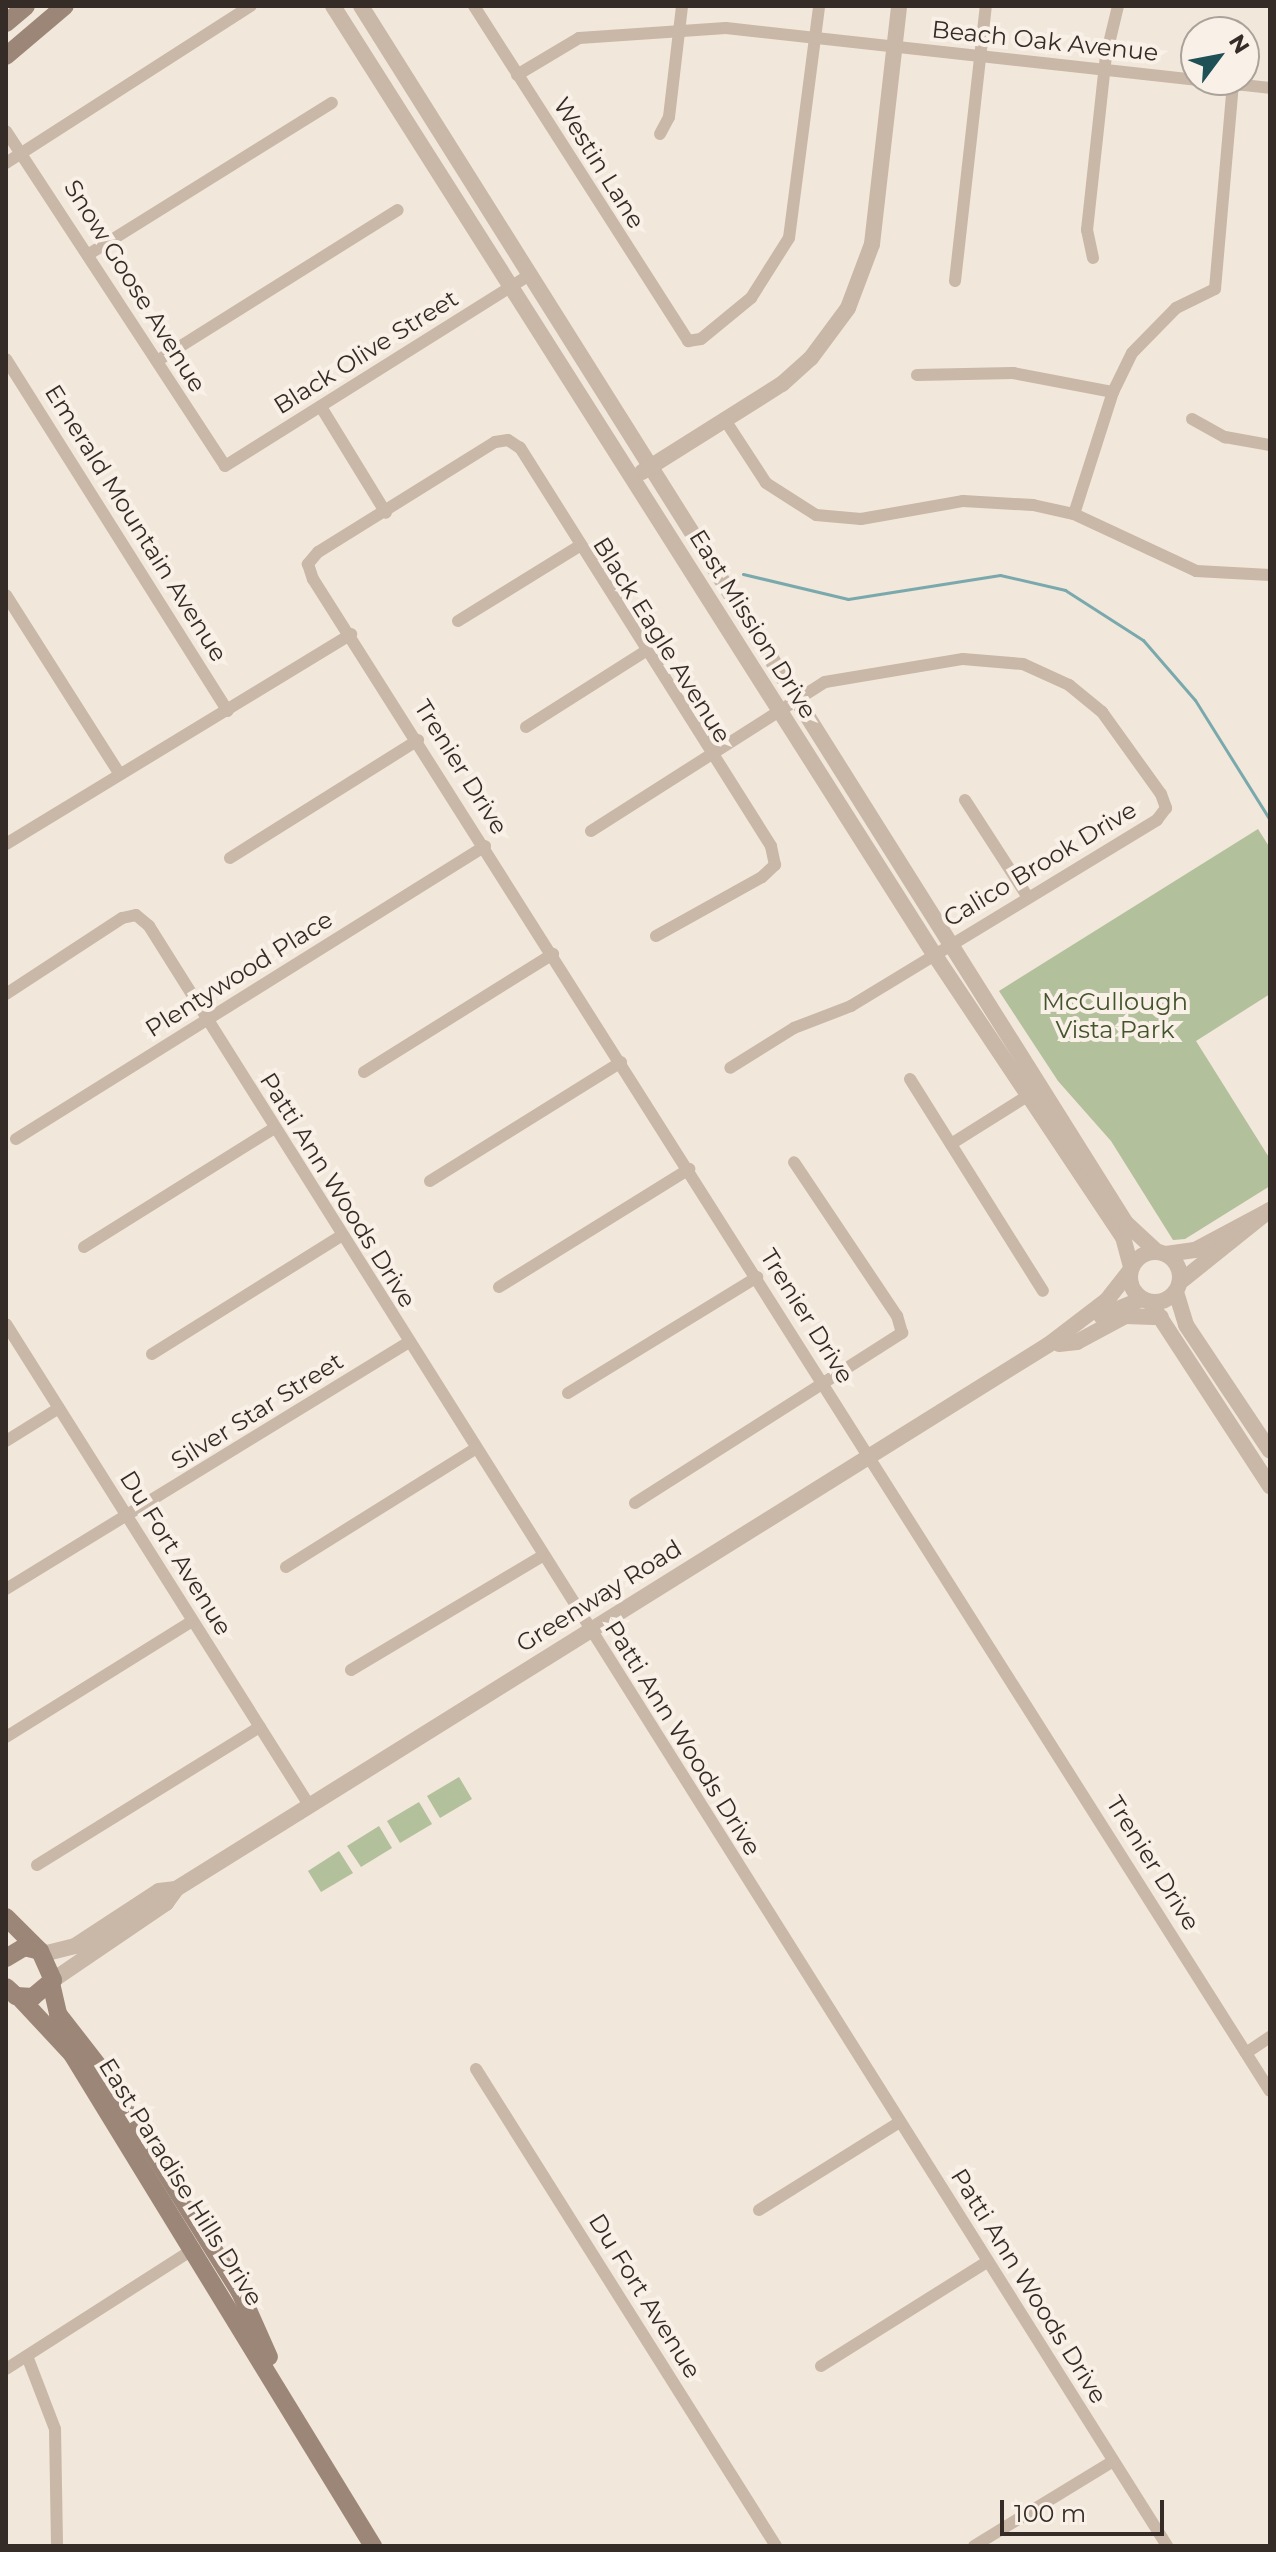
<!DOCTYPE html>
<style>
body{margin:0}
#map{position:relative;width:1276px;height:2552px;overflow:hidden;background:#f1e7da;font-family:Montserrat,sans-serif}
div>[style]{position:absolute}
.green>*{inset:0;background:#b2c09b}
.stream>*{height:3px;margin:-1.5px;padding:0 1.5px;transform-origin:1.5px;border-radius:1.5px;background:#7aa9ad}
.minor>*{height:12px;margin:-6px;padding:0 6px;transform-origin:6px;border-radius:6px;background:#c9b7a7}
.tertiary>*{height:16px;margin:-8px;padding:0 8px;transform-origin:8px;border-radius:8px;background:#c9b7a7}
.tertiary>.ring{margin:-8px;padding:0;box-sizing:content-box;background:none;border:16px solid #c9b7a7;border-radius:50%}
.secondary>*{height:18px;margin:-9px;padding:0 9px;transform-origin:9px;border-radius:9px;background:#9c8678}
span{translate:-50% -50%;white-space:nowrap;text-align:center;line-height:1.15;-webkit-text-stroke:8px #f9f1e7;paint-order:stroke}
.street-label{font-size:24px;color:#352c27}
.park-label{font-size:24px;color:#43532c}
.frame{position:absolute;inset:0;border:8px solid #352c27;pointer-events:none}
.north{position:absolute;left:1180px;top:16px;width:80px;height:80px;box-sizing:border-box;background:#f9f1e7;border:2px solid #aba29a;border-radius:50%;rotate:58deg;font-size:22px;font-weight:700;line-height:32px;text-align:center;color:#352c27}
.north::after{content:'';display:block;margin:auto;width:28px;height:36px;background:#1e5056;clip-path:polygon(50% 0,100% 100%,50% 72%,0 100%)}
.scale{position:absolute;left:1000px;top:2500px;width:164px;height:36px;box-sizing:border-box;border:4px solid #352c27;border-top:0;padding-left:10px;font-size:24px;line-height:28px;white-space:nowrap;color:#352c27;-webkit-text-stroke:6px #f9f1e7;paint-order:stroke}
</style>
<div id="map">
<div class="green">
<div style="clip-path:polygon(1258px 829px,1270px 848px,1270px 994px,1196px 1041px,1270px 1159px,1270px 1186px,1185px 1239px,1173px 1240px,1111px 1141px,1058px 1081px,999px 991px)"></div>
<div style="clip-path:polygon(459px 1777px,472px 1799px,440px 1818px,427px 1796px)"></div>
<div style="clip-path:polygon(419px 1802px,432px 1824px,400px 1843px,387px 1821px)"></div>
<div style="clip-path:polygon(379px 1826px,392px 1848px,361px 1867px,347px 1846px)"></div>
<div style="clip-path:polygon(339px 1851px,353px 1873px,321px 1892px,308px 1871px)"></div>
</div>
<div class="stream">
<div style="left:743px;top:574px;width:108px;rotate:13.4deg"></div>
<div style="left:848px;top:599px;width:154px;rotate:-9deg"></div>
<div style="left:1000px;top:575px;width:67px;rotate:13deg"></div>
<div style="left:1065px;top:590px;width:93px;rotate:32.7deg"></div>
<div style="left:1143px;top:640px;width:79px;rotate:49.1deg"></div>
<div style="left:1195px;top:700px;width:142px;rotate:58deg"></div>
</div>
<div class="minor">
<div style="left:474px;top:6px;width:398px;rotate:57.4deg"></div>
<div style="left:688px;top:341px;width:13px;rotate:-9deg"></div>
<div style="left:701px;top:339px;width:65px;rotate:-39.4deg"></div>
<div style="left:751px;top:298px;width:71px;rotate:-57.7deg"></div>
<div style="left:789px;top:238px;width:234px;rotate:-82.6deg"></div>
<div style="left:517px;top:75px;width:72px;rotate:-30.8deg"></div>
<div style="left:579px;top:38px;width:147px;rotate:-3.9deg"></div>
<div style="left:726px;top:28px;width:473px;rotate:6.3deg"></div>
<div style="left:1198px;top:80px;width:72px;rotate:6.3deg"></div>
<div style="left:6px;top:131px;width:400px;rotate:56.8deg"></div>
<div style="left:225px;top:466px;width:360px;rotate:-32.1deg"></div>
<div style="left:660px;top:134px;width:19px;rotate:-62deg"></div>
<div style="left:669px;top:117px;width:112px;rotate:-83.3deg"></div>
<div style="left:6px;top:163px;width:291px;rotate:-32.7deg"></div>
<div style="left:89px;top:254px;width:286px;rotate:-31.9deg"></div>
<div style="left:1093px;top:258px;width:29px;rotate:-102deg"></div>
<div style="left:1087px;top:230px;width:175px;rotate:-83.8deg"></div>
<div style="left:1106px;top:56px;width:51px;rotate:-76.5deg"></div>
<div style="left:955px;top:281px;width:277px;rotate:-83.6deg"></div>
<div style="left:6px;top:359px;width:416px;rotate:57.8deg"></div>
<div style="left:157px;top:361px;width:284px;rotate:-32.1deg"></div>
<div style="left:917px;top:375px;width:96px;rotate:-1.2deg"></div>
<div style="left:1013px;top:373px;width:102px;rotate:10.8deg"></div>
<div style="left:321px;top:407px;width:124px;rotate:58.5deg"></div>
<div style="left:1192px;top:419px;width:38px;rotate:29deg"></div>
<div style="left:1225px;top:437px;width:46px;rotate:10.1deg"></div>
<div style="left:725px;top:420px;width:75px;rotate:56.9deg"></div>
<div style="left:766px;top:483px;width:59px;rotate:32.6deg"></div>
<div style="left:816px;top:515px;width:45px;rotate:5.1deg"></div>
<div style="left:861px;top:519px;width:104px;rotate:-10deg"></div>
<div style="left:963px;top:501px;width:70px;rotate:3.3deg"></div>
<div style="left:1033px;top:505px;width:42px;rotate:12.4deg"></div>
<div style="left:1074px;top:514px;width:135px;rotate:25deg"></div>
<div style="left:1196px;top:571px;width:74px;rotate:3.1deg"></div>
<div style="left:1074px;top:514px;width:128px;rotate:-72.3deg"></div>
<div style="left:1113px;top:392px;width:43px;rotate:-64deg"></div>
<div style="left:1132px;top:353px;width:63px;rotate:-45.6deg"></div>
<div style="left:1176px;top:308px;width:43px;rotate:-26deg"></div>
<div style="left:1215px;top:289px;width:206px;rotate:-85deg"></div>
<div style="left:6px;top:595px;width:211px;rotate:57.6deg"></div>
<div style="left:458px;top:621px;width:141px;rotate:-31.7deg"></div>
<div style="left:526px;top:727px;width:140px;rotate:-32.4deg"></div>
<div style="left:965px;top:800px;width:114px;rotate:57.1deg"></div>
<div style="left:591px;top:831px;width:277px;rotate:-32.5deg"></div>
<div style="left:825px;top:682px;width:140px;rotate:-9.5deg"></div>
<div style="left:963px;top:659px;width:60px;rotate:4.8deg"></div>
<div style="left:1023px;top:664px;width:51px;rotate:24.5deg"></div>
<div style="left:1069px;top:685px;width:43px;rotate:39.3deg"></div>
<div style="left:1102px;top:712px;width:101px;rotate:54.3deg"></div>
<div style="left:1161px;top:794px;width:15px;rotate:70deg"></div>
<div style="left:1166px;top:808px;width:15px;rotate:127deg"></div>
<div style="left:1157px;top:820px;width:358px;rotate:148.7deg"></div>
<div style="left:851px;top:1006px;width:61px;rotate:158.9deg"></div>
<div style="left:794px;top:1028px;width:75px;rotate:148deg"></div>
<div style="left:6px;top:844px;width:404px;rotate:-31.3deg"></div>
<div style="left:230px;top:858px;width:222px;rotate:-32.1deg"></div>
<div style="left:656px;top:936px;width:121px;rotate:-29.1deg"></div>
<div style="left:762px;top:877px;width:18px;rotate:-43deg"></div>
<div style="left:775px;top:865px;width:19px;rotate:-102deg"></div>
<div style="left:771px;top:846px;width:471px;rotate:-122.2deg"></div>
<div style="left:520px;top:448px;width:14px;rotate:-146deg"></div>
<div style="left:508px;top:440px;width:13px;rotate:171deg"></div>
<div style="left:495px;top:442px;width:208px;rotate:148.1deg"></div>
<div style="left:318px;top:552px;width:16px;rotate:130deg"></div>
<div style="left:308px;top:564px;width:16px;rotate:72deg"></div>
<div style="left:313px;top:579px;width:1789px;rotate:57.67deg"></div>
<div style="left:6px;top:994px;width:139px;rotate:-33.2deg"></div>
<div style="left:122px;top:918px;width:14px;rotate:-12deg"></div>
<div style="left:136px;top:915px;width:17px;rotate:40deg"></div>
<div style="left:149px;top:926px;width:1913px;rotate:57.85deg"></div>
<div style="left:364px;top:1072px;width:223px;rotate:-32deg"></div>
<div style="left:910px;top:1079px;width:250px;rotate:57.9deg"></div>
<div style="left:16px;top:1139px;width:553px;rotate:-31.99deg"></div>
<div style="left:951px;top:1144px;width:99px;rotate:-32.2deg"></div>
<div style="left:430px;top:1181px;width:225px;rotate:-31.9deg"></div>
<div style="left:84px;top:1247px;width:223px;rotate:-32deg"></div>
<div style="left:499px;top:1287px;width:224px;rotate:-31.8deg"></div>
<div style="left:6px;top:1324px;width:568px;rotate:57.79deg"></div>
<div style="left:152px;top:1354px;width:223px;rotate:-32deg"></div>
<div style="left:568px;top:1393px;width:222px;rotate:-31.5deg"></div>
<div style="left:6px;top:1441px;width:62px;rotate:-31.9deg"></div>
<div style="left:635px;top:1503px;width:317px;rotate:-32.5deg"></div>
<div style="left:902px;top:1333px;width:18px;rotate:-106deg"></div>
<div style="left:897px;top:1316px;width:185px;rotate:-123.8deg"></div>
<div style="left:286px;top:1567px;width:223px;rotate:-32deg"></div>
<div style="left:6px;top:1589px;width:471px;rotate:-31.5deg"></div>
<div style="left:351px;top:1670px;width:222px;rotate:-30.8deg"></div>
<div style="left:6px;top:1737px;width:219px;rotate:-31.9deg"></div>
<div style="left:37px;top:1865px;width:262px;rotate:-31.8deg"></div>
<div style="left:1246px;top:2053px;width:29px;rotate:-34deg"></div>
<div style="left:476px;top:2069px;width:563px;rotate:57.83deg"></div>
<div style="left:759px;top:2210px;width:166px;rotate:-32deg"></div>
<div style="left:27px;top:2356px;width:78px;rotate:69deg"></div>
<div style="left:55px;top:2429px;width:117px;rotate:89deg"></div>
<div style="left:821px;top:2366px;width:196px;rotate:-32.1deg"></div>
<div style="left:6px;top:2369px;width:224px;rotate:-32.6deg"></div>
<div style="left:974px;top:2546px;width:163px;rotate:-31.4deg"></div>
</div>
<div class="tertiary">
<div style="left:333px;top:6px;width:1122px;rotate:57.63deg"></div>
<div style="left:934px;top:954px;width:340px;rotate:56.3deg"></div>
<div style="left:1123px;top:1237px;width:30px;rotate:75deg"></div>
<div style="left:361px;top:6px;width:1437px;rotate:57.85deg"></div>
<div style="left:1126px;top:1223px;width:41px;rotate:43deg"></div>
<div style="left:642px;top:472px;width:165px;rotate:-32.2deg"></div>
<div style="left:782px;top:384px;width:39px;rotate:-42deg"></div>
<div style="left:811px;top:358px;width:62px;rotate:-53.5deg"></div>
<div style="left:848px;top:308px;width:68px;rotate:-69.4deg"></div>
<div style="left:872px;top:244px;width:240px;rotate:-83.5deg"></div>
<div class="ring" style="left:1130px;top:1252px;width:34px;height:34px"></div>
<div style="left:1166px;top:1254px;width:29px;rotate:-8deg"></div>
<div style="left:1195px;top:1250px;width:85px;rotate:-28.1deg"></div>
<div style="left:1180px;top:1282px;width:115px;rotate:-38.7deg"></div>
<div style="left:1176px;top:1292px;width:34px;rotate:73deg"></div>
<div style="left:1186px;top:1325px;width:151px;rotate:56.3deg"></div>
<div style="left:1150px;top:1302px;width:220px;rotate:56.9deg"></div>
<div style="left:1101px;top:1316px;width:44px;rotate:-22.5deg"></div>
<div style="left:1059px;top:1344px;width:18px;rotate:-6deg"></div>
<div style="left:1077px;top:1342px;width:55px;rotate:-28.4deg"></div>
<div style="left:1125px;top:1316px;width:36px;rotate:2deg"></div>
<div style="left:43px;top:1954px;width:33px;rotate:-14deg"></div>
<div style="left:75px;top:1946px;width:100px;rotate:-33.2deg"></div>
<div style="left:159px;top:1891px;width:17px;rotate:-7deg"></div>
<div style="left:53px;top:1980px;width:137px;rotate:-34.3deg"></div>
<div style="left:166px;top:1903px;width:17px;rotate:-54deg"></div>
<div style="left:176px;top:1889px;width:1028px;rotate:-31.96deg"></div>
<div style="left:1048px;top:1345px;width:74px;rotate:-37.3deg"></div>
<div style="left:1107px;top:1300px;width:36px;rotate:-52deg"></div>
</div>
<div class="secondary">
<div style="left:6px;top:23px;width:26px;rotate:-40deg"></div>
<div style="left:6px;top:56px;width:77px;rotate:-40.3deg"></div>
<div style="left:6px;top:1917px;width:48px;rotate:45deg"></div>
<div style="left:6px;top:1958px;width:21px;rotate:-31deg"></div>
<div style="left:24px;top:1947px;width:16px;rotate:14deg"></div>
<div style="left:40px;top:1951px;width:32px;rotate:66deg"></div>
<div style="left:53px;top:1980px;width:26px;rotate:140deg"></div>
<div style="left:33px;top:1997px;width:17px;rotate:-177deg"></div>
<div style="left:16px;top:1996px;width:13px;rotate:-138deg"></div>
<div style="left:51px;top:1983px;width:32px;rotate:77deg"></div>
<div style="left:58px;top:2014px;width:68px;rotate:52.1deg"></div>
<div style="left:100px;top:2068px;width:264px;rotate:58deg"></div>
<div style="left:240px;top:2292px;width:71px;rotate:66deg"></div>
<div style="left:19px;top:1997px;width:78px;rotate:47.1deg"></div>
<div style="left:72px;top:2054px;width:577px;rotate:58.54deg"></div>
</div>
<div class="street-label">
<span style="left:1045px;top:41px;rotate:6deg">Beach Oak Avenue</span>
<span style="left:599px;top:163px;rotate:58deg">Westin Lane</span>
<span style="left:135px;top:286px;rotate:58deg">Snow Goose Avenue</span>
<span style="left:366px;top:352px;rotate:-32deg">Black Olive Street</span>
<span style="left:136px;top:523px;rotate:58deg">Emerald Mountain Avenue</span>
<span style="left:753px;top:624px;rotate:58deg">East Mission Drive</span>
<span style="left:662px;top:640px;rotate:58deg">Black Eagle Avenue</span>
<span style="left:461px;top:767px;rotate:58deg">Trenier Drive</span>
<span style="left:1040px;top:864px;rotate:-31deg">Calico Brook Drive</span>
<span style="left:239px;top:974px;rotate:-32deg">Plentywood Place</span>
<span style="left:338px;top:1190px;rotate:58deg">Patti Ann Woods Drive</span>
<span style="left:807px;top:1316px;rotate:58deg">Trenier Drive</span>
<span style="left:257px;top:1411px;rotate:-32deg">Silver Star Street</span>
<span style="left:176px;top:1553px;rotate:58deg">Du Fort Avenue</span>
<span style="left:599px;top:1596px;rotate:-32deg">Greenway Road</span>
<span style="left:683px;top:1738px;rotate:58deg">Patti Ann Woods Drive</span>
<span style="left:1153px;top:1863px;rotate:58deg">Trenier Drive</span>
<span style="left:181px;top:2182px;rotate:58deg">East Paradise Hills Drive</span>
<span style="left:1029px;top:2286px;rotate:58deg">Patti Ann Woods Drive</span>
<span style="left:645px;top:2296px;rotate:58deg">Du Fort Avenue</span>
</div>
<div class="park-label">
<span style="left:1115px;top:1016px">McCullough<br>Vista Park</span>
</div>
<div class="frame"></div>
<div class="north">N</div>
<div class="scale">100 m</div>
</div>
